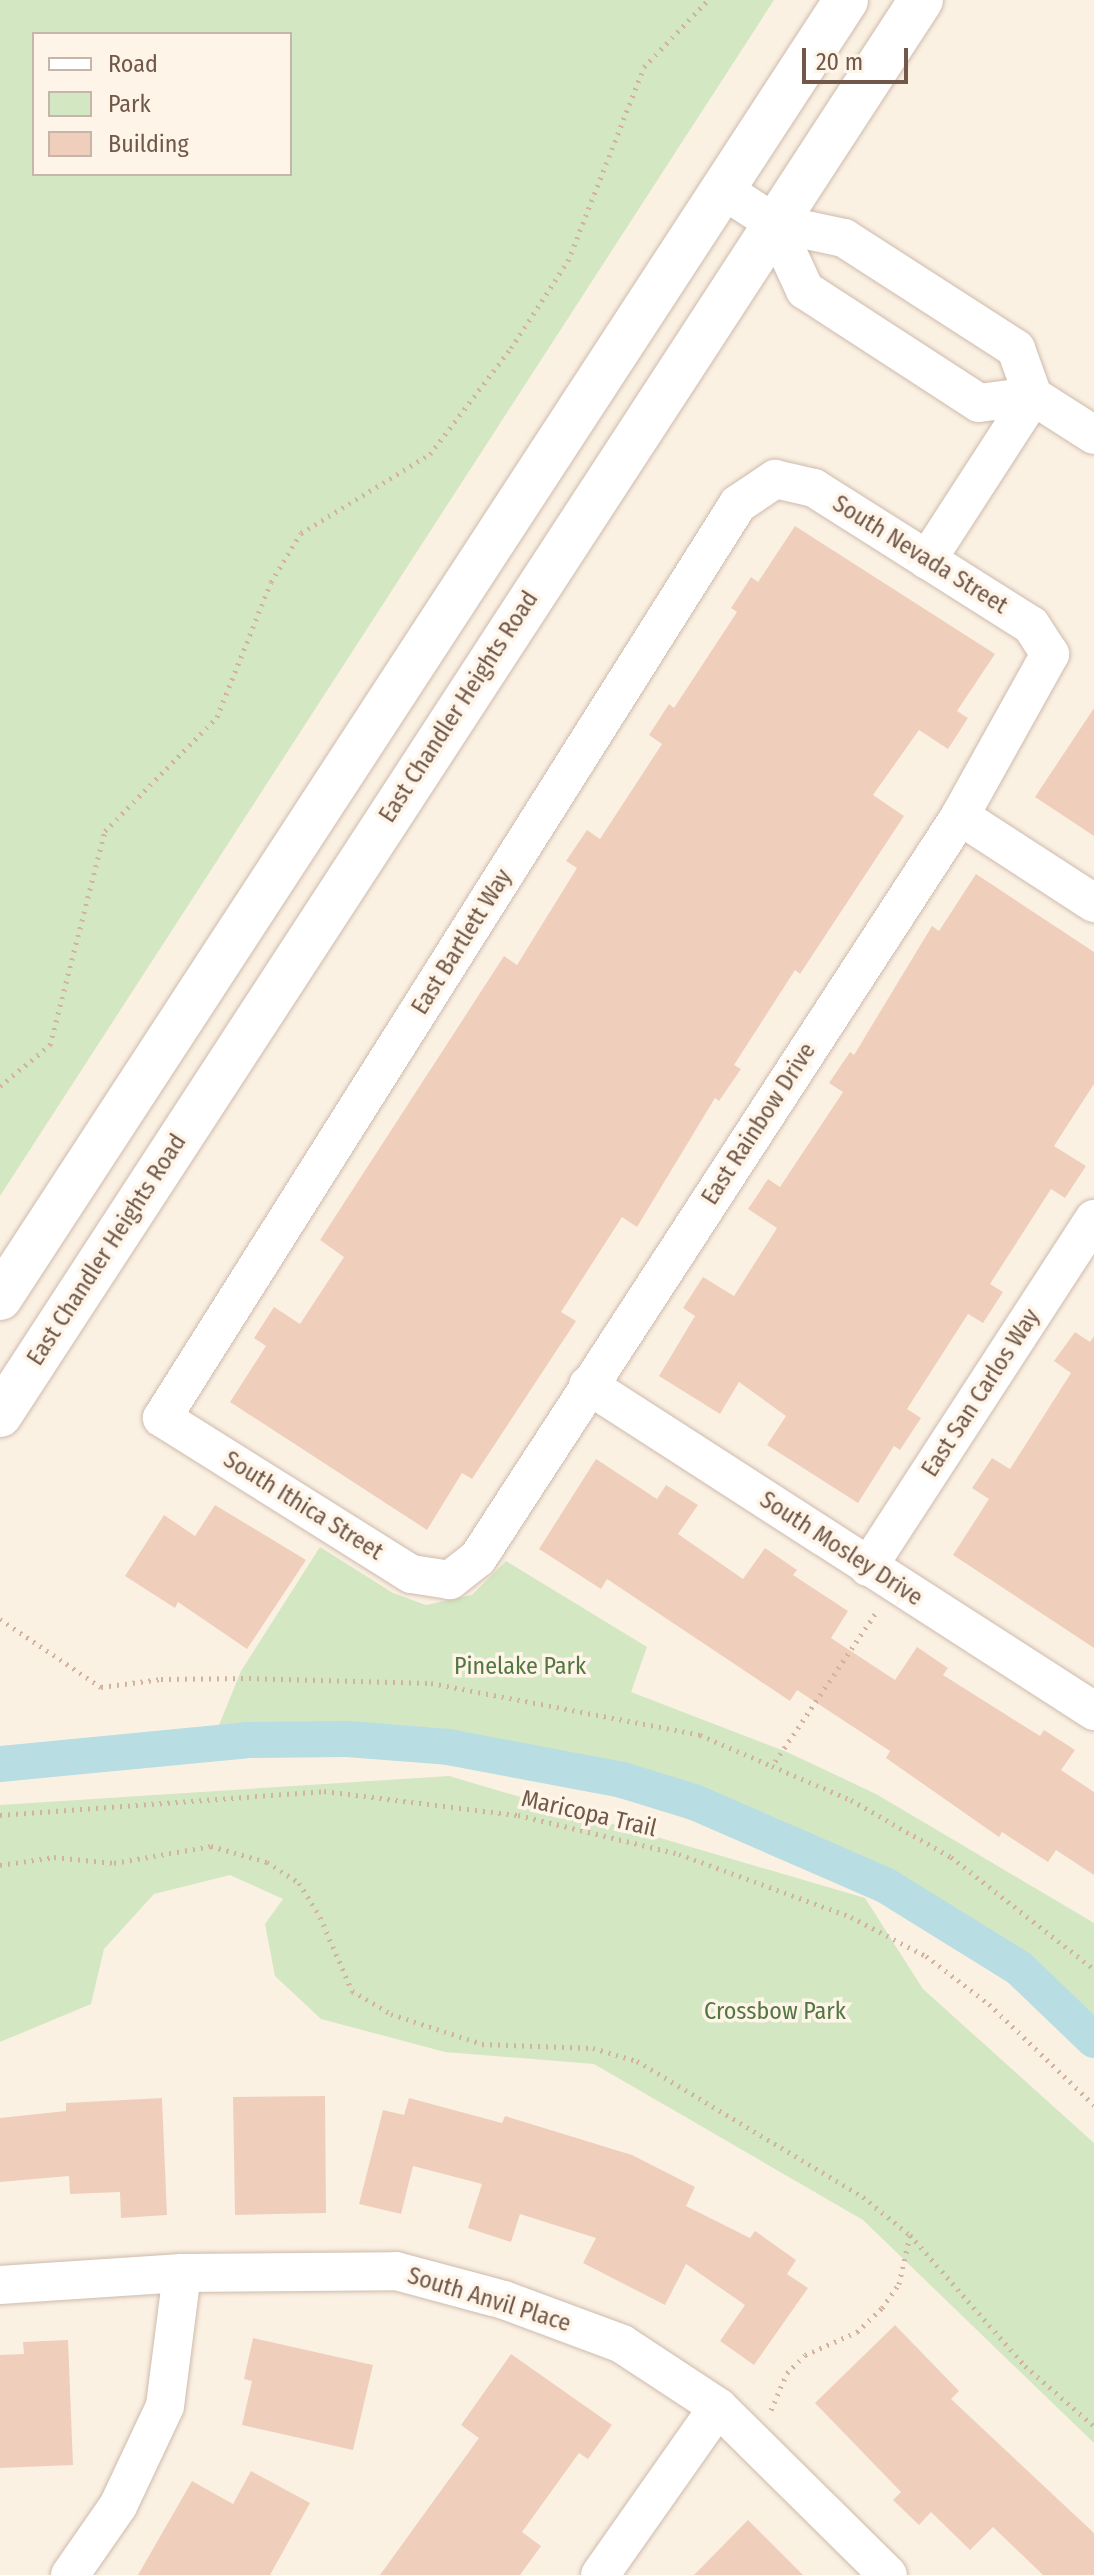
<!DOCTYPE html>
<style>
body{margin:0}
#map{position:relative;width:1094px;height:2575px;overflow:hidden;background:#fbf1e3;font-family:"Fira Sans Condensed",sans-serif}
div>[style]{position:absolute}
.green>*{inset:0;background:#d2e7c2}
.canal>*{height:36px;margin:-18px;padding:0 18px;transform-origin:18px;border-radius:18px;background:#b8dde3}
.building>*{inset:0;background:#efcfbc}
.path>*{height:5px;margin-top:-2.5px;transform-origin:0;background:repeating-linear-gradient(90deg,#d3b39f 0 2px,transparent 0 8px)}
.roads{filter:drop-shadow(0 0 2px #cebbad) drop-shadow(0 0 2px #cebbad)}
.street>*{height:38px;margin:-19px;padding:0 19px;transform-origin:19px;border-radius:19px;background:#fff}
.secondary>*{height:44px;margin:-22px;padding:0 22px;transform-origin:22px;border-radius:22px;background:#fff}
span{translate:-50% -50%;white-space:nowrap;text-align:center;line-height:1.15;-webkit-text-stroke:7px #fef5e8;paint-order:stroke}
.street-label{font-size:24px;color:#71584a}
.park-label{font-size:24px;color:#537742}
.legend{position:absolute;left:32px;top:32px;width:260px;height:144px;box-sizing:border-box;background:#fef5e8;border:2px solid #c6b6a9;margin:0;padding:10px 14px;list-style:none;font-size:24px;color:#71584a}
.legend li{display:flex;align-items:center;gap:16px;height:40px}
.legend b{width:40px;border:2px solid #c6b6a9}
.scale{position:absolute;left:802px;top:48px;width:106px;height:36px;box-sizing:border-box;border:4px solid #71584a;border-top:0;padding-left:10px;font-size:24px;line-height:28px;white-space:nowrap;color:#71584a;-webkit-text-stroke:6px #fef5e8;paint-order:stroke}
</style>
<div id="map">
<div class="green">
<div style="clip-path:polygon(evenodd,0 0,774px 0,0 1196px,0 0,290px 34px,290px 174px,34px 174px,34px 34px,290px 34px)"></div>
<div style="clip-path:polygon(320px 1547px,393px 1593px,426px 1605px,472px 1595px,506px 1561px,647px 1647px,631px 1692px,787px 1752px,876px 1794px,1094px 1923px,1094px 2027px,1028px 1964px,939px 1903px,844px 1853px,646px 1780px,482px 1744px,313px 1729px,215px 1735px,241px 1671px)"></div>
<div style="clip-path:polygon(449px 1776px,865px 1898px,923px 1989px,1094px 2143px,1094px 2443px,863px 2220px,594px 2064px,445px 2052px,321px 2019px,275px 1976px,265px 1924px,283px 1899px,230px 1875px,154px 1894px,104px 1949px,91px 2004px,0 2042px,0 1805px)"></div>
</div>
<div class="canal">
<div style="left:0;top:1764px;width:248px;rotate:-5.5deg"></div>
<div style="left:247px;top:1740px;width:100px;rotate:-0.6deg"></div>
<div style="left:347px;top:1739px;width:101px;rotate:4.5deg"></div>
<div style="left:448px;top:1747px;width:177px;rotate:10.7deg"></div>
<div style="left:622px;top:1780px;width:75px;rotate:17deg"></div>
<div style="left:694px;top:1802px;width:208px;rotate:23.5deg"></div>
<div style="left:885px;top:1885px;width:158px;rotate:31.8deg"></div>
<div style="left:1019px;top:1968px;width:104px;rotate:43.8deg"></div>
</div>
<div class="building">
<div style="clip-path:polygon(795px 526px,995px 654px,957px 711px,968px 718px,948px 749px,919px 730px,873px 795px,904px 816px,800px 974px,795px 970px,734px 1065px,741px 1069px,719px 1101px,715px 1098px,637px 1227px,622px 1217px,561px 1312px,576px 1321px,472px 1479px,462px 1473px,427px 1530px,230px 1402px,266px 1346px,254px 1338px,274px 1307px,300px 1324px,344px 1257px,320px 1240px,504px 956px,517px 965px,577px 868px,566px 861px,587px 830px,600px 839px,662px 744px,649px 735px,669px 704px,674px 708px,737px 612px,731px 608px,751px 577px,758px 582px)"></div>
<div style="clip-path:polygon(1094px 708px,1094px 836px,1035px 797px)"></div>
<div style="clip-path:polygon(976px 874px,1094px 952px,1094px 1084px,1054px 1146px,1086px 1166px,1065px 1198px,1051px 1189px,990px 1284px,1003px 1292px,983px 1323px,968px 1314px,907px 1409px,921px 1418px,900px 1450px,894px 1446px,858px 1503px,767px 1445px,786px 1416px,739px 1382px,720px 1414px,659px 1376px,695px 1316px,683px 1308px,703px 1277px,734px 1296px,777px 1228px,748px 1209px,768px 1179px,780px 1187px,843px 1092px,829px 1083px,850px 1052px,854px 1055px,932px 926px,939px 931px)"></div>
<div style="clip-path:polygon(1075px 1332px,1090px 1342px,1094px 1336px,1094px 1648px,953px 1555px,989px 1499px,972px 1488px,992px 1458px,1010px 1469px,1071px 1373px,1054px 1361px)"></div>
<div style="clip-path:polygon(596px 1459px,657px 1499px,666px 1485px,698px 1505px,678px 1534px,743px 1579px,765px 1548px,797px 1570px,793px 1575px,848px 1611px,831px 1638px,895px 1680px,917px 1647px,948px 1668px,943px 1675px,1040px 1736px,1044px 1730px,1075px 1750px,1061px 1770px,1094px 1792px,1094px 1875px,1056px 1850px,1048px 1862px,1002px 1832px,999px 1837px,886px 1758px,890px 1751px,797px 1690px,790px 1701px,607px 1579px,601px 1589px,539px 1549px)"></div>
<div style="clip-path:polygon(215px 1505px,306px 1560px,247px 1649px,178px 1602px,175px 1608px,125px 1576px,164px 1515px,195px 1536px)"></div>
<div style="clip-path:polygon(325px 2096px,326px 2213px,235px 2215px,233px 2097px)"></div>
<div style="clip-path:polygon(162px 2098px,167px 2215px,121px 2218px,120px 2192px,70px 2194px,69px 2176px,0 2182px,0 2118px,66px 2111px,66px 2103px)"></div>
<div style="clip-path:polygon(409px 2098px,502px 2123px,505px 2116px,632px 2155px,695px 2187px,686px 2206px,750px 2238px,755px 2231px,796px 2260px,787px 2274px,808px 2288px,754px 2365px,720px 2341px,745px 2305px,686px 2264px,665px 2305px,583px 2263px,596px 2238px,520px 2214px,511px 2242px,468px 2228px,482px 2184px,413px 2166px,401px 2214px,359px 2204px,383px 2110px,404px 2115px)"></div>
<div style="clip-path:polygon(895px 2325px,959px 2391px,951px 2399px,1094px 2533px,1094px 2575px,1043px 2575px,993px 2527px,970px 2550px,931px 2512px,919px 2525px,893px 2500px,901px 2492px,815px 2403px)"></div>
<div style="clip-path:polygon(253px 2338px,373px 2365px,353px 2450px,242px 2425px,252px 2381px,244px 2379px)"></div>
<div style="clip-path:polygon(68px 2340px,73px 2465px,0 2468px,0 2355px,24px 2354px,23px 2342px)"></div>
<div style="clip-path:polygon(511px 2354px,612px 2425px,588px 2459px,579px 2453px,522px 2532px,541px 2546px,520px 2575px,380px 2575px,479px 2438px,461px 2425px)"></div>
<div style="clip-path:polygon(251px 2471px,310px 2503px,270px 2575px,138px 2575px,192px 2481px,233px 2504px)"></div>
<div style="clip-path:polygon(748px 2520px,803px 2575px,694px 2575px)"></div>
</div>
<div class="path">
<div style="left:0;top:1086px;width:65px;rotate:-39.4deg"></div>
<div style="left:50px;top:1045px;width:221px;rotate:-75.6deg"></div>
<div style="left:105px;top:831px;width:160px;rotate:-45.5deg"></div>
<div style="left:217px;top:717px;width:145px;rotate:-68.2deg"></div>
<div style="left:271px;top:582px;width:57px;rotate:-58.5deg"></div>
<div style="left:301px;top:533px;width:151px;rotate:-31.5deg"></div>
<div style="left:430px;top:454px;width:133px;rotate:-52.6deg"></div>
<div style="left:511px;top:348px;width:104px;rotate:-56.8deg"></div>
<div style="left:568px;top:261px;width:208px;rotate:-68.6deg"></div>
<div style="left:644px;top:67px;width:93px;rotate:-46.3deg"></div>
<div style="left:875px;top:1614px;width:184px;rotate:124.1deg"></div>
<div style="left:772px;top:1766px;width:86px;rotate:23.3deg"></div>
<div style="left:851px;top:1800px;width:115px;rotate:29.7deg"></div>
<div style="left:951px;top:1857px;width:182px;rotate:38.1deg"></div>
<div style="left:0;top:1619px;width:122px;rotate:34deg"></div>
<div style="left:101px;top:1687px;width:61px;rotate:-7.6deg"></div>
<div style="left:161px;top:1679px;width:88px;rotate:-0.7deg"></div>
<div style="left:249px;top:1678px;width:182px;rotate:1.6deg"></div>
<div style="left:431px;top:1683px;width:274px;rotate:10.9deg"></div>
<div style="left:700px;top:1735px;width:78px;rotate:23.3deg"></div>
<div style="left:0;top:1815px;width:325px;rotate:-4.2deg"></div>
<div style="left:324px;top:1791px;width:195px;rotate:7.1deg"></div>
<div style="left:518px;top:1815px;width:166px;rotate:13.6deg"></div>
<div style="left:679px;top:1854px;width:183px;rotate:20.1deg"></div>
<div style="left:851px;top:1917px;width:85px;rotate:27.5deg"></div>
<div style="left:926px;top:1956px;width:79px;rotate:37.3deg"></div>
<div style="left:989px;top:2004px;width:146px;rotate:43.9deg"></div>
<div style="left:0;top:1865px;width:55px;rotate:-8.4deg"></div>
<div style="left:54px;top:1857px;width:60px;rotate:5.7deg"></div>
<div style="left:114px;top:1863px;width:98px;rotate:-9.9deg"></div>
<div style="left:211px;top:1846px;width:58px;rotate:15.9deg"></div>
<div style="left:267px;top:1862px;width:38px;rotate:33deg"></div>
<div style="left:299px;top:1883px;width:40px;rotate:58deg"></div>
<div style="left:320px;top:1917px;width:81px;rotate:66.6deg"></div>
<div style="left:352px;top:1991px;width:45px;rotate:30.5deg"></div>
<div style="left:391px;top:2014px;width:96px;rotate:18.2deg"></div>
<div style="left:482px;top:2044px;width:111px;rotate:2.1deg"></div>
<div style="left:593px;top:2048px;width:46px;rotate:16.5deg"></div>
<div style="left:637px;top:2061px;width:264px;rotate:31deg"></div>
<div style="left:863px;top:2197px;width:60px;rotate:39deg"></div>
<div style="left:771px;top:2410px;width:40px;rotate:-66.6deg"></div>
<div style="left:787px;top:2373px;width:25px;rotate:-45deg"></div>
<div style="left:805px;top:2355px;width:57px;rotate:-23.9deg"></div>
<div style="left:857px;top:2332px;width:35px;rotate:-44deg"></div>
<div style="left:882px;top:2308px;width:29px;rotate:-55deg"></div>
<div style="left:899px;top:2284px;width:50px;rotate:-77.3deg"></div>
<div style="left:910px;top:2235px;width:174px;rotate:48.7deg"></div>
<div style="left:1025px;top:2366px;width:91px;rotate:41deg"></div>
</div>
<div class="roads">
<div class="street">
<div style="left:722px;top:189px;width:62px;rotate:33.2deg"></div>
<div style="left:774px;top:223px;width:72px;rotate:12.1deg"></div>
<div style="left:844px;top:238px;width:205px;rotate:32.8deg"></div>
<div style="left:1016px;top:349px;width:50px;rotate:70.1deg"></div>
<div style="left:1033px;top:396px;width:72px;rotate:32.6deg"></div>
<div style="left:774px;top:223px;width:74px;rotate:65.2deg"></div>
<div style="left:805px;top:290px;width:207px;rotate:33deg"></div>
<div style="left:979px;top:403px;width:54px;rotate:-7.4deg"></div>
<div style="left:775px;top:479px;width:40px;rotate:13deg"></div>
<div style="left:814px;top:488px;width:257px;rotate:32.3deg"></div>
<div style="left:1031px;top:625px;width:35px;rotate:57deg"></div>
<div style="left:1050px;top:654px;width:185px;rotate:119.1deg"></div>
<div style="left:960px;top:816px;width:885px;rotate:123.01deg"></div>
<div style="left:478px;top:1558px;width:36px;rotate:142deg"></div>
<div style="left:450px;top:1580px;width:39px;rotate:-171deg"></div>
<div style="left:411px;top:1574px;width:294px;rotate:-147.9deg"></div>
<div style="left:162px;top:1418px;width:1080px;rotate:-57.78deg"></div>
<div style="left:738px;top:504px;width:45px;rotate:-34deg"></div>
<div style="left:927px;top:560px;width:195px;rotate:-57.1deg"></div>
<div style="left:960px;top:816px;width:160px;rotate:33deg"></div>
<div style="left:588px;top:1385px;width:602px;rotate:32.79deg"></div>
<div style="left:868px;top:1567px;width:415px;rotate:-57deg"></div>
<div style="left:0;top:2285px;width:182px;rotate:-3.8deg"></div>
<div style="left:182px;top:2273px;width:214px;rotate:-0.5deg"></div>
<div style="left:396px;top:2271px;width:112px;rotate:15deg"></div>
<div style="left:504px;top:2300px;width:126px;rotate:20.4deg"></div>
<div style="left:622px;top:2344px;width:115px;rotate:33.3deg"></div>
<div style="left:718px;top:2407px;width:239px;rotate:44.7deg"></div>
<div style="left:70px;top:2575px;width:84px;rotate:-55.2deg"></div>
<div style="left:118px;top:2506px;width:110px;rotate:-64.8deg"></div>
<div style="left:165px;top:2406px;width:134px;rotate:-82.7deg"></div>
<div style="left:600px;top:2575px;width:205px;rotate:-54.9deg"></div>
</div>
<div class="secondary">
<div style="left:0;top:1298px;width:1549px;rotate:-56.9deg"></div>
<div style="left:0;top:1415px;width:1688px;rotate:-56.94deg"></div>
</div>
</div>
<div class="street-label">
<span style="left:920px;top:555px;rotate:32deg">South Nevada Street</span>
<span style="left:459px;top:707px;rotate:-57deg">East Chandler Heights Road</span>
<span style="left:462px;top:942px;rotate:-58deg">East Bartlett Way</span>
<span style="left:759px;top:1124px;rotate:-57deg">East Rainbow Drive</span>
<span style="left:107px;top:1250px;rotate:-57deg">East Chandler Heights Road</span>
<span style="left:981px;top:1393px;rotate:-57deg">East San Carlos Way</span>
<span style="left:303px;top:1506px;rotate:32deg">South Ithica Street</span>
<span style="left:841px;top:1549px;rotate:33deg">South Mosley Drive</span>
<span style="left:589px;top:1814px;rotate:13deg">Maricopa Trail</span>
<span style="left:489px;top:2300px;rotate:17deg">South Anvil Place</span>
</div>
<div class="park-label">
<span style="left:520px;top:1667px">Pinelake Park</span>
<span style="left:775px;top:2012px">Crossbow Park</span>
</div>
<ul class="legend">
<li><b style="height:10px;background:#fff"></b>Road</li>
<li><b style="height:22px;background:#d2e7c2"></b>Park</li>
<li><b style="height:22px;background:#efcfbc"></b>Building</li>
</ul>
<div class="scale">20 m</div>
</div>
